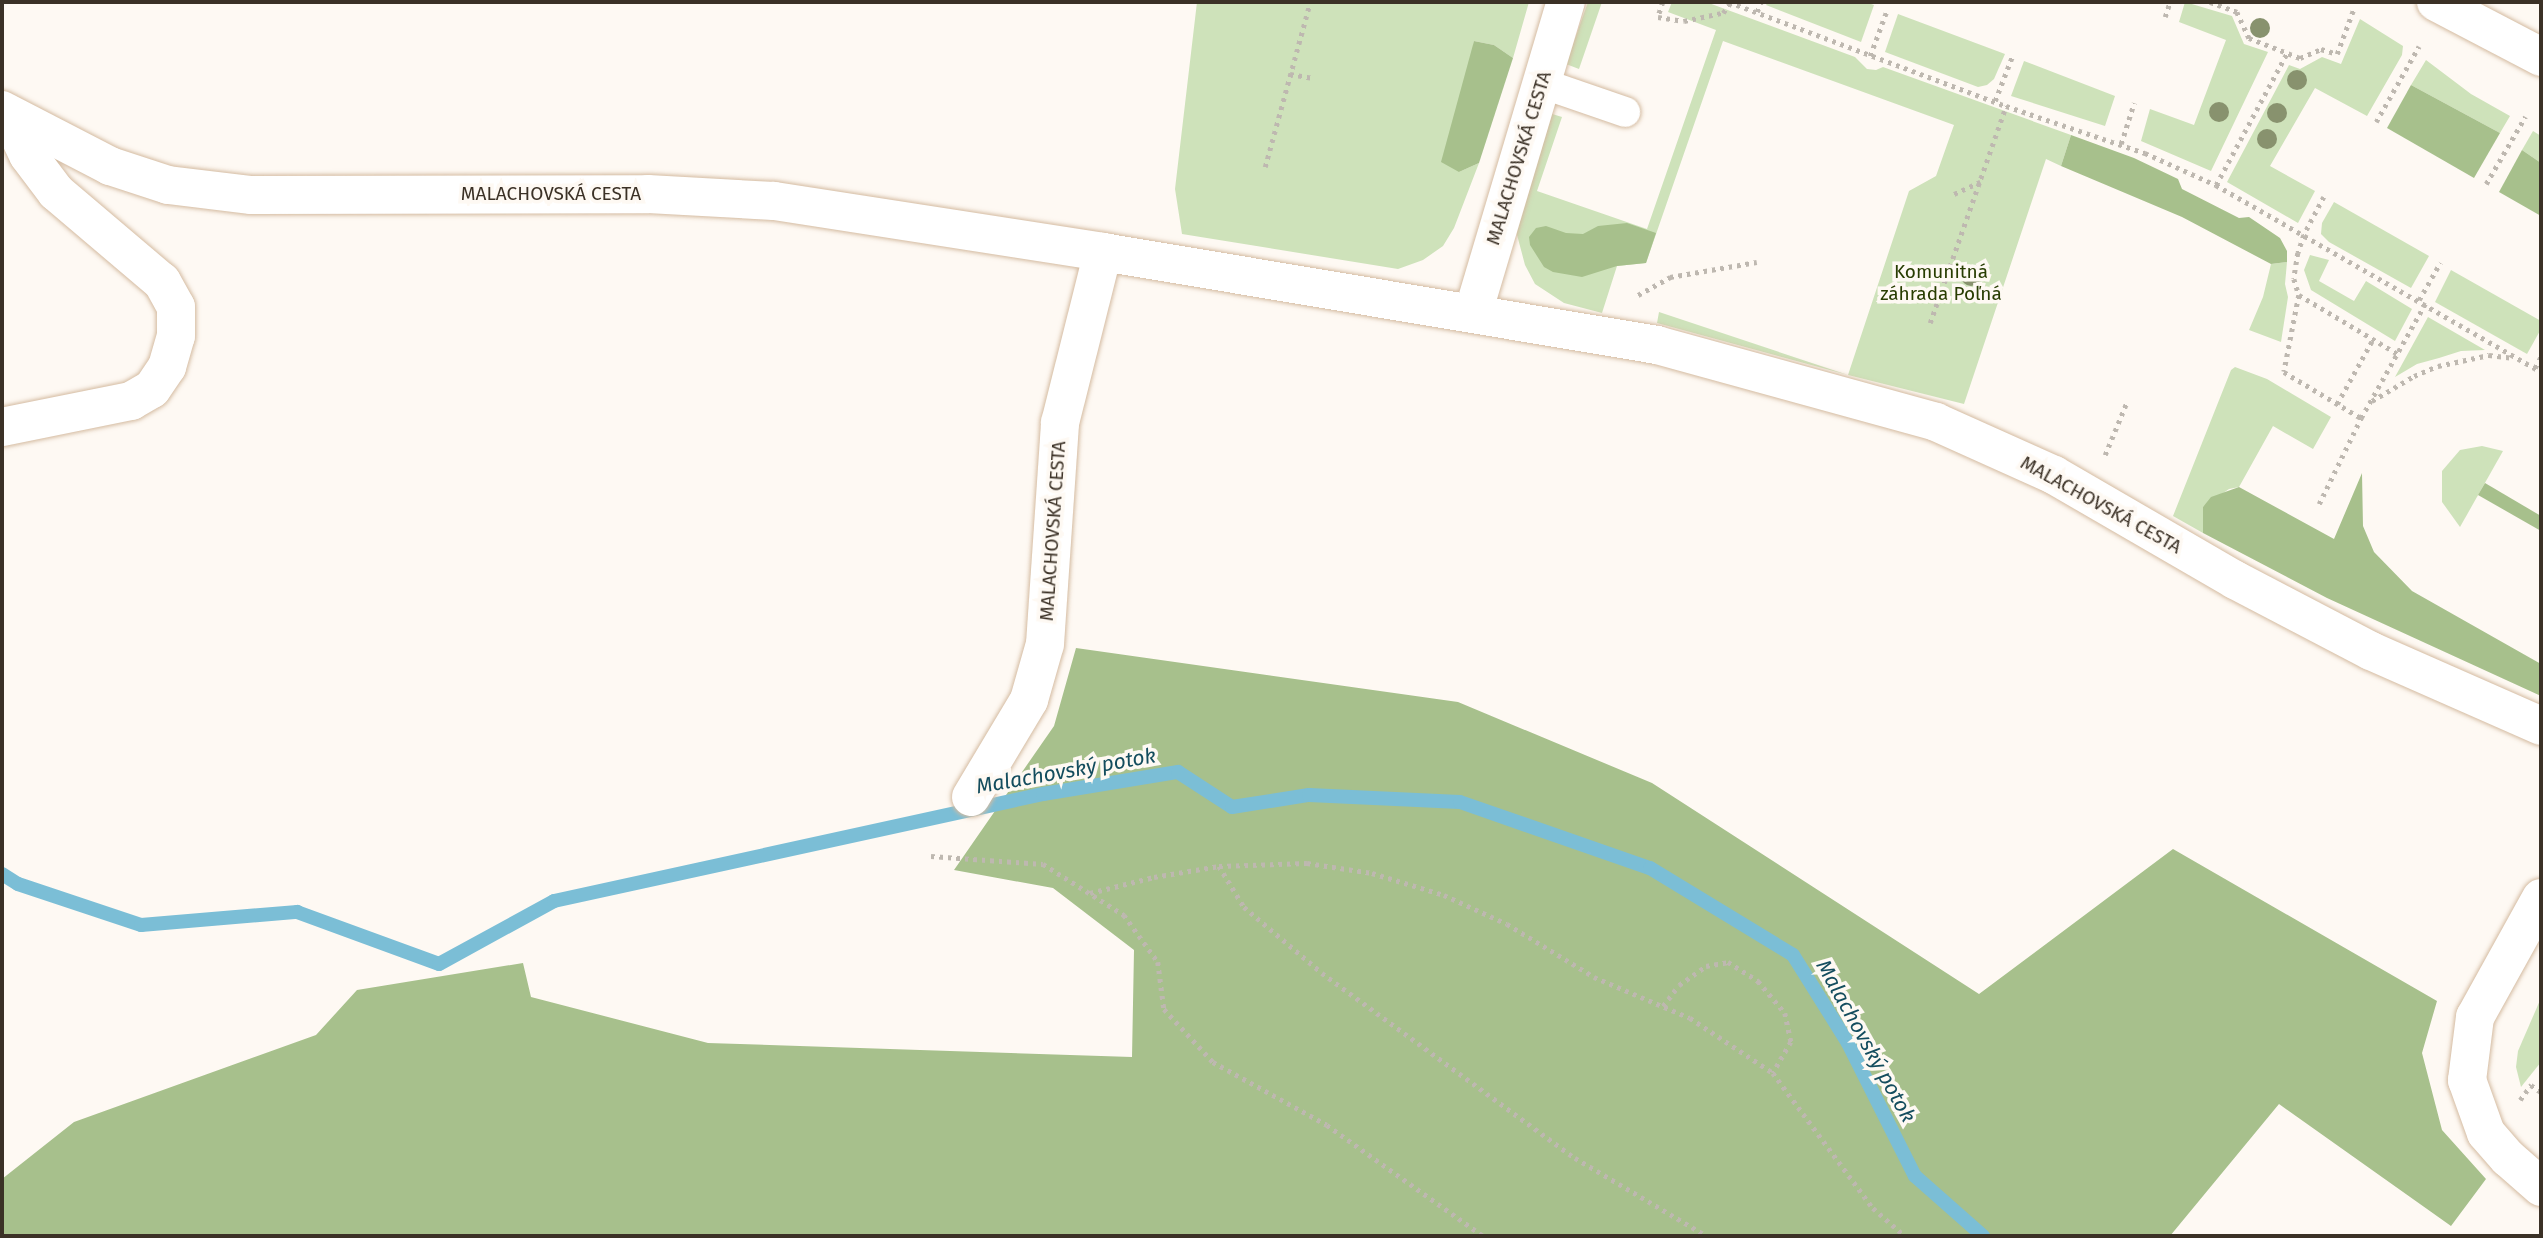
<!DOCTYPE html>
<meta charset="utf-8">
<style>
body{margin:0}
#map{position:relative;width:2543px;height:1238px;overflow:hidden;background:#fef9f3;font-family:"Fira Sans",sans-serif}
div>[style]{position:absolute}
.green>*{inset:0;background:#cee2ba}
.forest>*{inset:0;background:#a7c08c}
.stream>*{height:14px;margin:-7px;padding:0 7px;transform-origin:7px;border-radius:7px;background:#7bbed6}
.path>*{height:4.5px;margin-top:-2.25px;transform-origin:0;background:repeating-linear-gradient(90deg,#beb8b0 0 3.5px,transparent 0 8.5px)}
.roads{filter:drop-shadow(0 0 2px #d4bba1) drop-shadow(0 0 2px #d4bba1)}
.service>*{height:30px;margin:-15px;padding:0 15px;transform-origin:15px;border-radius:15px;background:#fff}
.minor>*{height:38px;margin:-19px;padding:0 19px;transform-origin:19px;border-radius:19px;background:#fff}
.tertiary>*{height:38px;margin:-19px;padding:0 19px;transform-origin:19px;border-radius:19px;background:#fff}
.trees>*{width:20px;height:20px;margin:-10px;border-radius:50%;background:#88926e}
span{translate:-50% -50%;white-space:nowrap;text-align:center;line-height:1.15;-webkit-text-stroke:7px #fef9f3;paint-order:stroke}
.street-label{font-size:19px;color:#3b3126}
.park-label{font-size:19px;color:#283d02}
.water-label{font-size:21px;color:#144d5e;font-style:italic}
.frame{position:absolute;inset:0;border:4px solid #3b3126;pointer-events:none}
</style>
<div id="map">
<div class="green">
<div style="clip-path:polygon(1197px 2px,1529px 2px,1513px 58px,1494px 45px,1474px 41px,1459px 172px,1479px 163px,1454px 228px,1443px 246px,1423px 260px,1398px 269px,1182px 234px,1175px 189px)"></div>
<div style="clip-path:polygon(1588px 2px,1602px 2px,1579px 69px,1566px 64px)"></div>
<div style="clip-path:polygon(1672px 2px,1706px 2px,1855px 57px,1867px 69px,1876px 70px,1883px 67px,2071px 135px,2061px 166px,2046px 159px,1964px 404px,1848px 375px,1657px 323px,1659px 312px,1848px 375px,1909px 191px,1936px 176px,1954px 125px,1723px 41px,1646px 263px,1617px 266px,1602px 313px,1564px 303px,1535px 284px,1525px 265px,1516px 231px,1549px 113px,1562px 117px,1537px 191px,1647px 229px,1716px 30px,1668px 12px)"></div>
<div style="clip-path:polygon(1768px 2px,1865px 2px,1874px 5px,1861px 42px,1766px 5px)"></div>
<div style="clip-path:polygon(2185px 2px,2232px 16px,2244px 44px,2268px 52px,2211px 171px,2141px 141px,2150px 109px,2194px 125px,2226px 40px,2179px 22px)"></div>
<div style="clip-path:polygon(1898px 14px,2005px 54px,1994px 79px,1987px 85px,1978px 87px,1885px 52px)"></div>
<div style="clip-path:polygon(2360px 19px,2403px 46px,2402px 55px,2367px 116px,2315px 88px,2270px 166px,2315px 191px,2298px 223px,2227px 182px,2289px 65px,2300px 69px,2322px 57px,2341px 64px)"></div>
<div style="clip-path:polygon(2426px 60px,2471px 94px,2510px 116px,2500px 133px,2411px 85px)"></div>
<div style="clip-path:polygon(2024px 61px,2115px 96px,2105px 126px,2011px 96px)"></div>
<div style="clip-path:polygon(2533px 131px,2541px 136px,2541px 163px,2522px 150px)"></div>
<div style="clip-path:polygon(2334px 202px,2429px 256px,2411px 288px,2329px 242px,2321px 234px,2322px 223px)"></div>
<div style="clip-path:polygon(2310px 255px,2329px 260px,2319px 281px,2354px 301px,2366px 281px,2412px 309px,2395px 341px,2311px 290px,2304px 270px)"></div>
<div style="clip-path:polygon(2287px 262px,2285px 284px,2288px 297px,2281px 342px,2249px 330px,2263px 297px,2271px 264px)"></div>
<div style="clip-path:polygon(2451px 270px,2541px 321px,2541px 329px,2527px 354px,2435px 302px)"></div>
<div style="clip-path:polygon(2428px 317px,2485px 350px,2461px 351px,2439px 358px,2417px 364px,2395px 377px)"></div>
<div style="clip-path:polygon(2235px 367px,2267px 379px,2331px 417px,2313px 449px,2273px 426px,2239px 487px,2229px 489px,2203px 507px,2203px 533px,2173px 516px,2231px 370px)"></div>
<div style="clip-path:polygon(2482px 446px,2503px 451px,2460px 527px,2442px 502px,2442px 471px,2460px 450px)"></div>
<div style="clip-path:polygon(2541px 998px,2541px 1062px,2521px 1087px,2516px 1067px,2518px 1051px)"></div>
</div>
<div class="forest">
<div style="clip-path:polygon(1474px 41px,1494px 45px,1513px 58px,1479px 163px,1459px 172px,1441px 162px)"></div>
<div style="clip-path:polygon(2411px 85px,2500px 133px,2474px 178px,2387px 128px)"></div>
<div style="clip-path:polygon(2071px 135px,2134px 158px,2178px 179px,2182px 189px,2239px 218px,2249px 217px,2280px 238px,2287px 251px,2287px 262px,2271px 264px,2182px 217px,2061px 166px)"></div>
<div style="clip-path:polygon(2522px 150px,2541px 163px,2541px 216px,2499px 192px)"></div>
<div style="clip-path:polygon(1627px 223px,1656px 233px,1646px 263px,1617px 266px,1582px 277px,1553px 272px,1544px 267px,1530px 245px,1529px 237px,1536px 228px,1546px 226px,1566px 233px,1583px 234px,1598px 226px)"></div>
<div style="clip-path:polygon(2362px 473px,2363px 526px,2374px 552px,2412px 591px,2541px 664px,2541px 696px,2327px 598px,2203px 533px,2203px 507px,2211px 497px,2239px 487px,2334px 539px)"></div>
<div style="clip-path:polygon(2485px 483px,2541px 516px,2541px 531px,2478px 495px)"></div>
<div style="clip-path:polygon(1076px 648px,1458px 702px,1652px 783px,1979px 994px,2173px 849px,2437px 1001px,2422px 1053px,2442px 1130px,2486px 1179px,2451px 1226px,2279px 1104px,2170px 1236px,2px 1236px,2px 1179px,74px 1122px,316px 1035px,357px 990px,523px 963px,531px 997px,708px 1043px,1132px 1057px,1134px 950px,1053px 888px,954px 870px,1054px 726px)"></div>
</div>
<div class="stream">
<div style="left:2px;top:874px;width:19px;rotate:32deg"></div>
<div style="left:18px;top:884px;width:130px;rotate:18.4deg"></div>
<div style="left:141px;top:925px;width:157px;rotate:-4.8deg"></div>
<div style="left:297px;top:912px;width:151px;rotate:20.1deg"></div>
<div style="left:439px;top:964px;width:131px;rotate:-28.7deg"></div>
<div style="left:554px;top:901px;width:501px;rotate:-12.34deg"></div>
<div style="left:1043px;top:794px;width:137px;rotate:-9.3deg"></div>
<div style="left:1178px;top:772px;width:64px;rotate:32.9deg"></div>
<div style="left:1232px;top:807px;width:78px;rotate:-8.9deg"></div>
<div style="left:1309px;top:795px;width:151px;rotate:2.7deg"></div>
<div style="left:1460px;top:802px;width:201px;rotate:19.2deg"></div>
<div style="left:1650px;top:868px;width:167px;rotate:31.3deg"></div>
<div style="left:1793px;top:955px;width:104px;rotate:58deg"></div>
<div style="left:1848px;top:1043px;width:149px;rotate:63.3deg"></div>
<div style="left:1915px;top:1176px;width:91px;rotate:41.4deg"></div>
</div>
<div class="path">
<div style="left:1663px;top:2px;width:16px;rotate:108deg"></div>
<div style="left:1658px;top:17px;width:26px;rotate:9deg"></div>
<div style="left:1684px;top:21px;width:40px;rotate:-12deg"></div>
<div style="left:1723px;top:13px;width:14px;rotate:-54deg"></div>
<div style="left:1729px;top:2px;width:296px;rotate:20.6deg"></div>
<div style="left:2006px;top:106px;width:147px;rotate:18.7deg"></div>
<div style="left:2145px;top:153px;width:78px;rotate:24.3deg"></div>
<div style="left:2216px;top:185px;width:375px;rotate:29.9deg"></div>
<div style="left:2210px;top:2px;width:29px;rotate:20deg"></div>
<div style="left:2237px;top:12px;width:29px;rotate:65deg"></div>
<div style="left:2249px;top:38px;width:55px;rotate:21.4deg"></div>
<div style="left:2300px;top:58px;width:23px;rotate:-23deg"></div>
<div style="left:2321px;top:49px;width:17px;rotate:17deg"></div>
<div style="left:2337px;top:54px;width:49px;rotate:-69.7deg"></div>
<div style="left:1757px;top:12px;width:11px;rotate:-68deg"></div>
<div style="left:2165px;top:17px;width:16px;rotate:-72deg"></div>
<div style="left:1870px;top:56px;width:49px;rotate:-69.7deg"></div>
<div style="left:1290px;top:74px;width:22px;rotate:10deg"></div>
<div style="left:1995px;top:101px;width:47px;rotate:-68.9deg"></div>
<div style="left:2376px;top:122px;width:87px;rotate:-60.5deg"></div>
<div style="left:2121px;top:144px;width:43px;rotate:-72.4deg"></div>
<div style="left:1265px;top:167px;width:171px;rotate:-74.7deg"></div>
<div style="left:2486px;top:184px;width:78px;rotate:-59.8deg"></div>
<div style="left:2216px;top:185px;width:150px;rotate:-61.7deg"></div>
<div style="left:1954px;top:194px;width:29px;rotate:-25deg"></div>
<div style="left:2324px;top:197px;width:43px;rotate:117.8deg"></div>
<div style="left:2304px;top:235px;width:19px;rotate:108deg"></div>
<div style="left:2298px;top:253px;width:26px;rotate:99deg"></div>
<div style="left:2294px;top:279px;width:17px;rotate:73deg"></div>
<div style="left:2299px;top:295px;width:78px;rotate:101deg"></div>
<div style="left:2284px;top:372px;width:90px;rotate:30.9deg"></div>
<div style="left:2361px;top:418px;width:131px;rotate:-60.7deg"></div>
<div style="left:1638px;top:295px;width:37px;rotate:-29deg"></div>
<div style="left:1670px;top:277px;width:88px;rotate:-9.8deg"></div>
<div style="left:2299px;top:295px;width:115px;rotate:30.8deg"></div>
<div style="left:2419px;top:300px;width:43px;rotate:-60.4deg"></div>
<div style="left:1930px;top:323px;width:230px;rotate:-70.7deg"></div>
<div style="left:2535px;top:368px;width:13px;rotate:-63deg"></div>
<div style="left:2372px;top:401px;width:49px;rotate:-30.8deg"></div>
<div style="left:2414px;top:376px;width:26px;rotate:-23deg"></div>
<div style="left:2438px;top:366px;width:52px;rotate:-12.2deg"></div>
<div style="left:2489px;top:355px;width:25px;rotate:7deg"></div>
<div style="left:2337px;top:404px;width:74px;rotate:-61deg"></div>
<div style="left:2105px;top:455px;width:55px;rotate:-67.6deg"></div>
<div style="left:2319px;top:504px;width:96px;rotate:-64deg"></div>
<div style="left:931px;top:856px;width:112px;rotate:4.1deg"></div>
<div style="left:1043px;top:864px;width:96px;rotate:32.2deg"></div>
<div style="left:1124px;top:915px;width:58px;rotate:54.1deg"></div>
<div style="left:1158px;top:962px;width:47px;rotate:82.7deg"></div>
<div style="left:1164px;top:1009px;width:72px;rotate:47.2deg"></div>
<div style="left:1213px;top:1062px;width:130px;rotate:28.9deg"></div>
<div style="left:1327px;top:1125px;width:191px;rotate:35.4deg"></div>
<div style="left:1219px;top:866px;width:48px;rotate:58.6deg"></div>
<div style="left:1244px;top:907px;width:102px;rotate:40.2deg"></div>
<div style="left:1322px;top:973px;width:313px;rotate:36.2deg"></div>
<div style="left:1575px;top:1158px;width:153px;rotate:30.6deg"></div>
<div style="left:1090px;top:893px;width:66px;rotate:-14deg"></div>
<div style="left:1154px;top:877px;width:66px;rotate:-9.6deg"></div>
<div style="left:1219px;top:866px;width:88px;rotate:-2deg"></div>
<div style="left:1307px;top:863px;width:66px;rotate:8.7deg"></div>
<div style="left:1372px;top:873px;width:75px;rotate:17deg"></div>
<div style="left:1444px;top:895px;width:69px;rotate:24.7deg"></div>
<div style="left:1507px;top:924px;width:102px;rotate:31.3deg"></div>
<div style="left:1594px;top:977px;width:104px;rotate:23.1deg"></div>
<div style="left:1690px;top:1018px;width:100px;rotate:33.5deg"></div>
<div style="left:1773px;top:1073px;width:168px;rotate:53.5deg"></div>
<div style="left:1873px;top:1208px;width:43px;rotate:41.2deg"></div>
<div style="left:1663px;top:1006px;width:26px;rotate:-53deg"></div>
<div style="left:1679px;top:985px;width:33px;rotate:-35deg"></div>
<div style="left:1706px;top:966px;width:22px;rotate:-10deg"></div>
<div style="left:1728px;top:962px;width:36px;rotate:32deg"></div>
<div style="left:1758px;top:981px;width:42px;rotate:49.8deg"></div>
<div style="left:1785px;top:1013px;width:30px;rotate:78deg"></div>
<div style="left:1791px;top:1042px;width:36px;rotate:120deg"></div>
<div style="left:2520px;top:1100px;width:19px;rotate:-54deg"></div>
<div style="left:2531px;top:1085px;width:12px;rotate:35deg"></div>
</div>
<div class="roads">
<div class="service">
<div style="left:1541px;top:83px;width:89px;rotate:19deg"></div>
</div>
<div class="minor">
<div style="left:2px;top:110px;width:122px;rotate:27.4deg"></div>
<div style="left:110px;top:166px;width:61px;rotate:18.1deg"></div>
<div style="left:168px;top:185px;width:84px;rotate:6.9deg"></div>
<div style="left:251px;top:195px;width:397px;rotate:-0.1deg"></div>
<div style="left:648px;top:194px;width:126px;rotate:3.2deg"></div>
<div style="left:774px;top:201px;width:333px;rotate:8.8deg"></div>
<div style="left:1103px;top:252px;width:562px;rotate:9.53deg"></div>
<div style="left:1657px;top:345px;width:289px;rotate:15.4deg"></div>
<div style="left:1936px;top:422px;width:129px;rotate:24.2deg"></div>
<div style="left:2054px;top:475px;width:209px;rotate:30.1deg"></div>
<div style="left:2235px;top:580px;width:153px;rotate:27.6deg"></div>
<div style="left:2371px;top:651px;width:186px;rotate:23.8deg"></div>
<div style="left:1473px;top:313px;width:325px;rotate:-73.4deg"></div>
<div style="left:2px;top:427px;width:132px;rotate:-11.4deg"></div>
<div style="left:131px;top:401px;width:24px;rotate:-30deg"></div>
<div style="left:152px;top:389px;width:27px;rotate:-56deg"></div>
<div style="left:167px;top:367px;width:32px;rotate:-74deg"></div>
<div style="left:176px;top:336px;width:29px;rotate:-90deg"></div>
<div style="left:176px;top:307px;width:29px;rotate:-119deg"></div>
<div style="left:162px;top:282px;width:139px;rotate:-139.7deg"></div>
<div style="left:56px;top:192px;width:46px;rotate:-127.1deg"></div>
<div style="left:28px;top:155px;width:42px;rotate:-115.3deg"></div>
<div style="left:971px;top:797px;width:113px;rotate:-59.1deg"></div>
<div style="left:1029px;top:700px;width:58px;rotate:-74.1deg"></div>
<div style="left:1045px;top:644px;width:222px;rotate:-86.1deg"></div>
<div style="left:1060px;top:423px;width:176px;rotate:-75.9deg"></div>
<div style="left:2541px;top:898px;width:136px;rotate:119deg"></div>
<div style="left:2475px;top:1017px;width:64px;rotate:97.2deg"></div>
<div style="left:2467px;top:1080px;width:56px;rotate:70.3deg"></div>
<div style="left:2486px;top:1133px;width:33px;rotate:49deg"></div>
<div style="left:2508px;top:1158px;width:44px;rotate:41.3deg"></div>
</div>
<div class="tertiary">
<div style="left:2436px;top:2px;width:119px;rotate:27.6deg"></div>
</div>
</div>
<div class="trees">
<div style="left:2260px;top:28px"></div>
<div style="left:2297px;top:80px"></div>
<div style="left:2219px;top:112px"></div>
<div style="left:2277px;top:113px"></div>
<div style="left:2267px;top:139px"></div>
<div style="left:1971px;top:276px"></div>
</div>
<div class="street-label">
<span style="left:1519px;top:158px;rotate:-73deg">MALACHOVSKÁ CESTA</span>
<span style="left:551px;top:194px">MALACHOVSKÁ CESTA</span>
<span style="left:2101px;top:505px;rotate:29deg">MALACHOVSKÁ CESTA</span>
<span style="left:1053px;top:531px;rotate:-86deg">MALACHOVSKÁ CESTA</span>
</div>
<div class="park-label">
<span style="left:1941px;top:283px">Komunitná<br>záhrada Poľná</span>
</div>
<div class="water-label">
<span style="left:1066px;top:771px;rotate:-10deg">Malachovský potok</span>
<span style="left:1866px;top:1041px;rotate:61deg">Malachovský potok</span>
</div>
<div class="frame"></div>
</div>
